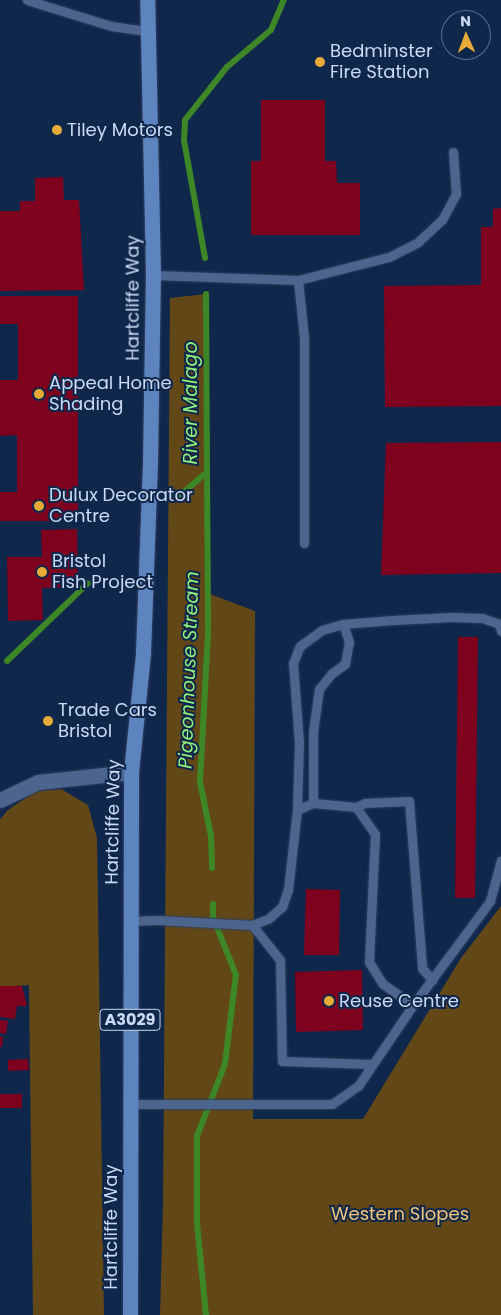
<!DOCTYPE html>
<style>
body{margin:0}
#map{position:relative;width:501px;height:1315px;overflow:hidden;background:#10274c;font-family:Poppins,sans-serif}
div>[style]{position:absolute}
.green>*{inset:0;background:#624817}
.stream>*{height:6px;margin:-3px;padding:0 3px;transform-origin:3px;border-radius:3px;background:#3d8727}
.building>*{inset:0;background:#7e021e}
.roads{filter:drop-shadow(0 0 1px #313f5f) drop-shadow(0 0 1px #313f5f)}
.service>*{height:9px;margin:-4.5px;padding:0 4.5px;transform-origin:4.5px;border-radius:4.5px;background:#4b658f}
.tertiary>*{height:15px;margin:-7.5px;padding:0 7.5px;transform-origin:7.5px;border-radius:7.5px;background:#4b658f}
.trunk>*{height:15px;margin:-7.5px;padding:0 7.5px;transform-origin:7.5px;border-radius:7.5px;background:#5e84c0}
.dots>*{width:14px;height:14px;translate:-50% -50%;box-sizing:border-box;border:2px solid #10274c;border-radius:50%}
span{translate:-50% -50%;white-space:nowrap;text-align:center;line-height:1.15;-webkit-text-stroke:4px #10274c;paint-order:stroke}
.shield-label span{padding:1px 4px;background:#10274c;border:1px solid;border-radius:4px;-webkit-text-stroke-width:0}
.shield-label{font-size:16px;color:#cbdaf2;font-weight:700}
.poi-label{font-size:18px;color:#cbdaf2}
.left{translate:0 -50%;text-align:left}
.street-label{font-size:18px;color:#cbdaf2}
.park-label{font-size:18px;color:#f4c67a}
.water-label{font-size:19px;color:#92f17a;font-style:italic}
.north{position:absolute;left:441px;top:10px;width:50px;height:50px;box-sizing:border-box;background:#10274c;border:1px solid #5b6f8e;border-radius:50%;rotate:358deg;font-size:14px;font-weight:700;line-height:20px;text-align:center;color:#cbdaf2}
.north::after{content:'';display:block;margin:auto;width:18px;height:22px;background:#e8ab37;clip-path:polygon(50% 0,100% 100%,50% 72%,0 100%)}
</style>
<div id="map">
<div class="green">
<div style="clip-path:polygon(206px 294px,210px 594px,255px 611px,253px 1119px,363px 1119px,461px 958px,501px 906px,501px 1315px,160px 1315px,163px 1204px,170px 298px)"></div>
<div style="clip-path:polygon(61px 789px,88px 805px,97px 838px,104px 1315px,33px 1315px,29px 985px,0 987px,0 819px,8px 810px,36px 791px)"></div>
</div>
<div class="stream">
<div style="left:205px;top:258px;width:97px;rotate:-100.1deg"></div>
<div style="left:188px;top:163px;width:23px;rotate:-100deg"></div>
<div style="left:184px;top:140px;width:20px;rotate:-87deg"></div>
<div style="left:185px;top:120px;width:68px;rotate:-51.6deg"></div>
<div style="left:227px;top:67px;width:57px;rotate:-40.1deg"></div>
<div style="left:271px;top:30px;width:33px;rotate:-67deg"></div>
<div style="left:207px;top:472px;width:162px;rotate:89.6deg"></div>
<div style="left:208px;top:634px;width:148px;rotate:93.1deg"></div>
<div style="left:200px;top:782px;width:55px;rotate:78.5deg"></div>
<div style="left:211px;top:836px;width:32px;rotate:88deg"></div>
<div style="left:176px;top:499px;width:41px;rotate:-41.1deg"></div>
<div style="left:207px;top:472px;width:178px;rotate:-90.3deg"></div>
<div style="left:7px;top:661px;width:112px;rotate:-43.9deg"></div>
<div style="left:206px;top:1315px;width:92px;rotate:-95.6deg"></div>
<div style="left:197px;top:1223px;width:87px;rotate:-90deg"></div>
<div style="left:197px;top:1136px;width:77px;rotate:-68.7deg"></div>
<div style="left:225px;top:1064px;width:90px;rotate:-83deg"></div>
<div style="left:236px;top:975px;width:62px;rotate:-111.6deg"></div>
<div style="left:213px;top:917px;width:13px;rotate:-90deg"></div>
</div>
<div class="building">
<div style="clip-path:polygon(261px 100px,325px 100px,325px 161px,336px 161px,337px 183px,360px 183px,360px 235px,251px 235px,251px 161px,261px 161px)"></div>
<div style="clip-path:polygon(63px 177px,64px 200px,79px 200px,84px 290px,0 291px,0 211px,20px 211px,20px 201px,35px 201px,35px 178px)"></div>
<div style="clip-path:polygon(501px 208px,501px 406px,385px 407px,384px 286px,481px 285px,481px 227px,493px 227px,493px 209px)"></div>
<div style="clip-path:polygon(0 296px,78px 296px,78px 521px,0 521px,0 492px,17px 492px,17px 435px,0 436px,0 380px,18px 380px,18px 324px,0 324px)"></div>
<div style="clip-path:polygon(501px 442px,501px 573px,381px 575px,386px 443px)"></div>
<div style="clip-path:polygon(77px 529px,78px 587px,42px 588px,43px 620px,8px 621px,7px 557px,42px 557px,41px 530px)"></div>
<div style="clip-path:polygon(458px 637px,478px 637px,475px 898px,455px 898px)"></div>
<div style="clip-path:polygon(306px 889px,340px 890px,339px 955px,304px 955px)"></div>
<div style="clip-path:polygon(362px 970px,363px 1030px,296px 1032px,295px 972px)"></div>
<div style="clip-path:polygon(0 986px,22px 986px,27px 1006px,17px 1006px,15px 1019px,0 1017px)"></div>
<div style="clip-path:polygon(0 1020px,8px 1021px,6px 1034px,0 1033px)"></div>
<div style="clip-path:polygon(0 1036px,3px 1037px,2px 1047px,0 1047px)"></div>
<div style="clip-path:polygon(28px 1059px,29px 1070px,8px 1071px,8px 1060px)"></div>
<div style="clip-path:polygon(0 1094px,22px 1094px,22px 1108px,0 1108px)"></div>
</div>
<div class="roads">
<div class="service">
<div style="left:27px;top:0;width:88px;rotate:17.2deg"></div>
<div style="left:111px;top:26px;width:37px;rotate:8deg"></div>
<div style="left:153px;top:275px;width:145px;rotate:2deg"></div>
<div style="left:298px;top:280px;width:58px;rotate:84.1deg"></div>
<div style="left:304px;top:338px;width:205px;rotate:90deg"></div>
<div style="left:298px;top:280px;width:94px;rotate:-14.2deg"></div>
<div style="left:389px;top:257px;width:33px;rotate:-27deg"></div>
<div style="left:418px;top:242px;width:33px;rotate:-43deg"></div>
<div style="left:442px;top:220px;width:30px;rotate:-62deg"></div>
<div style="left:456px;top:194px;width:42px;rotate:-94.1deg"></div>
<div style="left:313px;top:803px;width:71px;rotate:-90deg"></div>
<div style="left:313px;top:732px;width:43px;rotate:-82.1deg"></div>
<div style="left:319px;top:689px;width:19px;rotate:-51deg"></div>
<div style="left:331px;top:674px;width:17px;rotate:-36deg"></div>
<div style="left:345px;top:664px;width:22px;rotate:-80deg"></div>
<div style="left:349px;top:642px;width:19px;rotate:-108deg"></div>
<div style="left:356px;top:807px;width:10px;rotate:-24deg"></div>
<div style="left:365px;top:803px;width:44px;rotate:-2.6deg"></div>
<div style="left:409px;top:801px;width:168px;rotate:85.5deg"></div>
<div style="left:422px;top:968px;width:16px;rotate:50deg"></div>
<div style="left:297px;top:810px;width:17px;rotate:-24deg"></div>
<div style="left:313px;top:803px;width:43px;rotate:5.3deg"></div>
<div style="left:356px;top:807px;width:33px;rotate:55deg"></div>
<div style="left:375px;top:834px;width:128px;rotate:92.7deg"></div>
<div style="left:369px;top:962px;width:26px;rotate:58deg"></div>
<div style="left:383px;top:984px;width:37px;rotate:35deg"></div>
<div style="left:130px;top:921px;width:28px;rotate:-2deg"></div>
<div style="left:158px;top:920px;width:94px;rotate:3deg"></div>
<div style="left:252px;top:925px;width:17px;rotate:-21deg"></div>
<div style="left:268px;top:919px;width:18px;rotate:-41deg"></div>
<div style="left:282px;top:907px;width:18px;rotate:-71deg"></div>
<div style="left:288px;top:890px;width:81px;rotate:-83.6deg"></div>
<div style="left:297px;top:810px;width:67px;rotate:-88.3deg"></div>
<div style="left:299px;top:743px;width:80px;rotate:-94.3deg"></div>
<div style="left:293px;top:663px;width:18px;rotate:-68deg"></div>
<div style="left:300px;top:646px;width:27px;rotate:-36deg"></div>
<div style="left:322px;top:630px;width:22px;rotate:-16deg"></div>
<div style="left:343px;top:624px;width:50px;rotate:-4.6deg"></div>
<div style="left:393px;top:620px;width:59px;rotate:-2.9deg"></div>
<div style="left:452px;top:617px;width:30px;rotate:2deg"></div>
<div style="left:482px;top:618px;width:18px;rotate:19deg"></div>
<div style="left:499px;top:624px;width:7px;rotate:74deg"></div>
<div style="left:252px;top:925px;width:45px;rotate:51.3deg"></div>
<div style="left:280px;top:960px;width:101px;rotate:88.9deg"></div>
<div style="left:282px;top:1061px;width:89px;rotate:1.9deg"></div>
<div style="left:130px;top:1104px;width:202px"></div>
<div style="left:332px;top:1104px;width:32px;rotate:-35deg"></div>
<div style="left:358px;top:1086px;width:98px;rotate:-55.8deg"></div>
<div style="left:413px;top:1005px;width:129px;rotate:-53.5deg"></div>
<div style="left:490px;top:901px;width:42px;rotate:-75deg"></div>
</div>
<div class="tertiary">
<div style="left:0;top:800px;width:42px;rotate:-25.3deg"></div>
<div style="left:38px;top:782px;width:94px;rotate:-6.1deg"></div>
</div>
<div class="trunk">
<div style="left:130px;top:1315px;width:543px;rotate:-89.89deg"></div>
<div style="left:131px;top:772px;width:120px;rotate:-84.2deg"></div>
<div style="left:143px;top:653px;width:191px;rotate:-87.9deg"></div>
<div style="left:150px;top:462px;width:187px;rotate:-89.1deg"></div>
<div style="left:153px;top:275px;width:275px;rotate:-91.2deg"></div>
</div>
</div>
<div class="dots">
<div style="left:320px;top:62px;background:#e8ab37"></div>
<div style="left:57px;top:130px;background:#e8ab37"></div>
<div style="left:39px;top:394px;background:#e8ab37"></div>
<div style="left:39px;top:506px;background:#e8ab37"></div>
<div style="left:42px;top:572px;background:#e8ab37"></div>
<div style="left:48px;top:721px;background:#e8ab37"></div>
<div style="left:329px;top:1001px;background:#e8ab37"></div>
</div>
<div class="shield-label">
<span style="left:130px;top:1020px">A3029</span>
</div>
<div class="poi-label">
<span class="left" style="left:330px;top:62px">Bedminster<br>Fire Station</span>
<span class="left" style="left:67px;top:130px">Tiley Motors</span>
<span class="left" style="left:49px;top:394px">Appeal Home<br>Shading</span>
<span class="left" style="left:49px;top:506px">Dulux Decorator<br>Centre</span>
<span class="left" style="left:52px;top:572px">Bristol<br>Fish Project</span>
<span class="left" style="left:58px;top:721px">Trade Cars<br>Bristol</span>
<span class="left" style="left:339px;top:1001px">Reuse Centre</span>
</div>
<div class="street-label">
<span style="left:133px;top:298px;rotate:-90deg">Hartcliffe Way</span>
<span style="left:113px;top:822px;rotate:-89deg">Hartcliffe Way</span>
<span style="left:111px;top:1227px;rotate:-90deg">Hartcliffe Way</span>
</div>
<div class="park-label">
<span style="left:400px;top:1214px">Western Slopes</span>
</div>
<div class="water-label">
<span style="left:191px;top:403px;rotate:-90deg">River Malago</span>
<span style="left:189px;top:670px;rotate:-88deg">Pigeonhouse Stream</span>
</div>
<div class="north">N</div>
</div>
